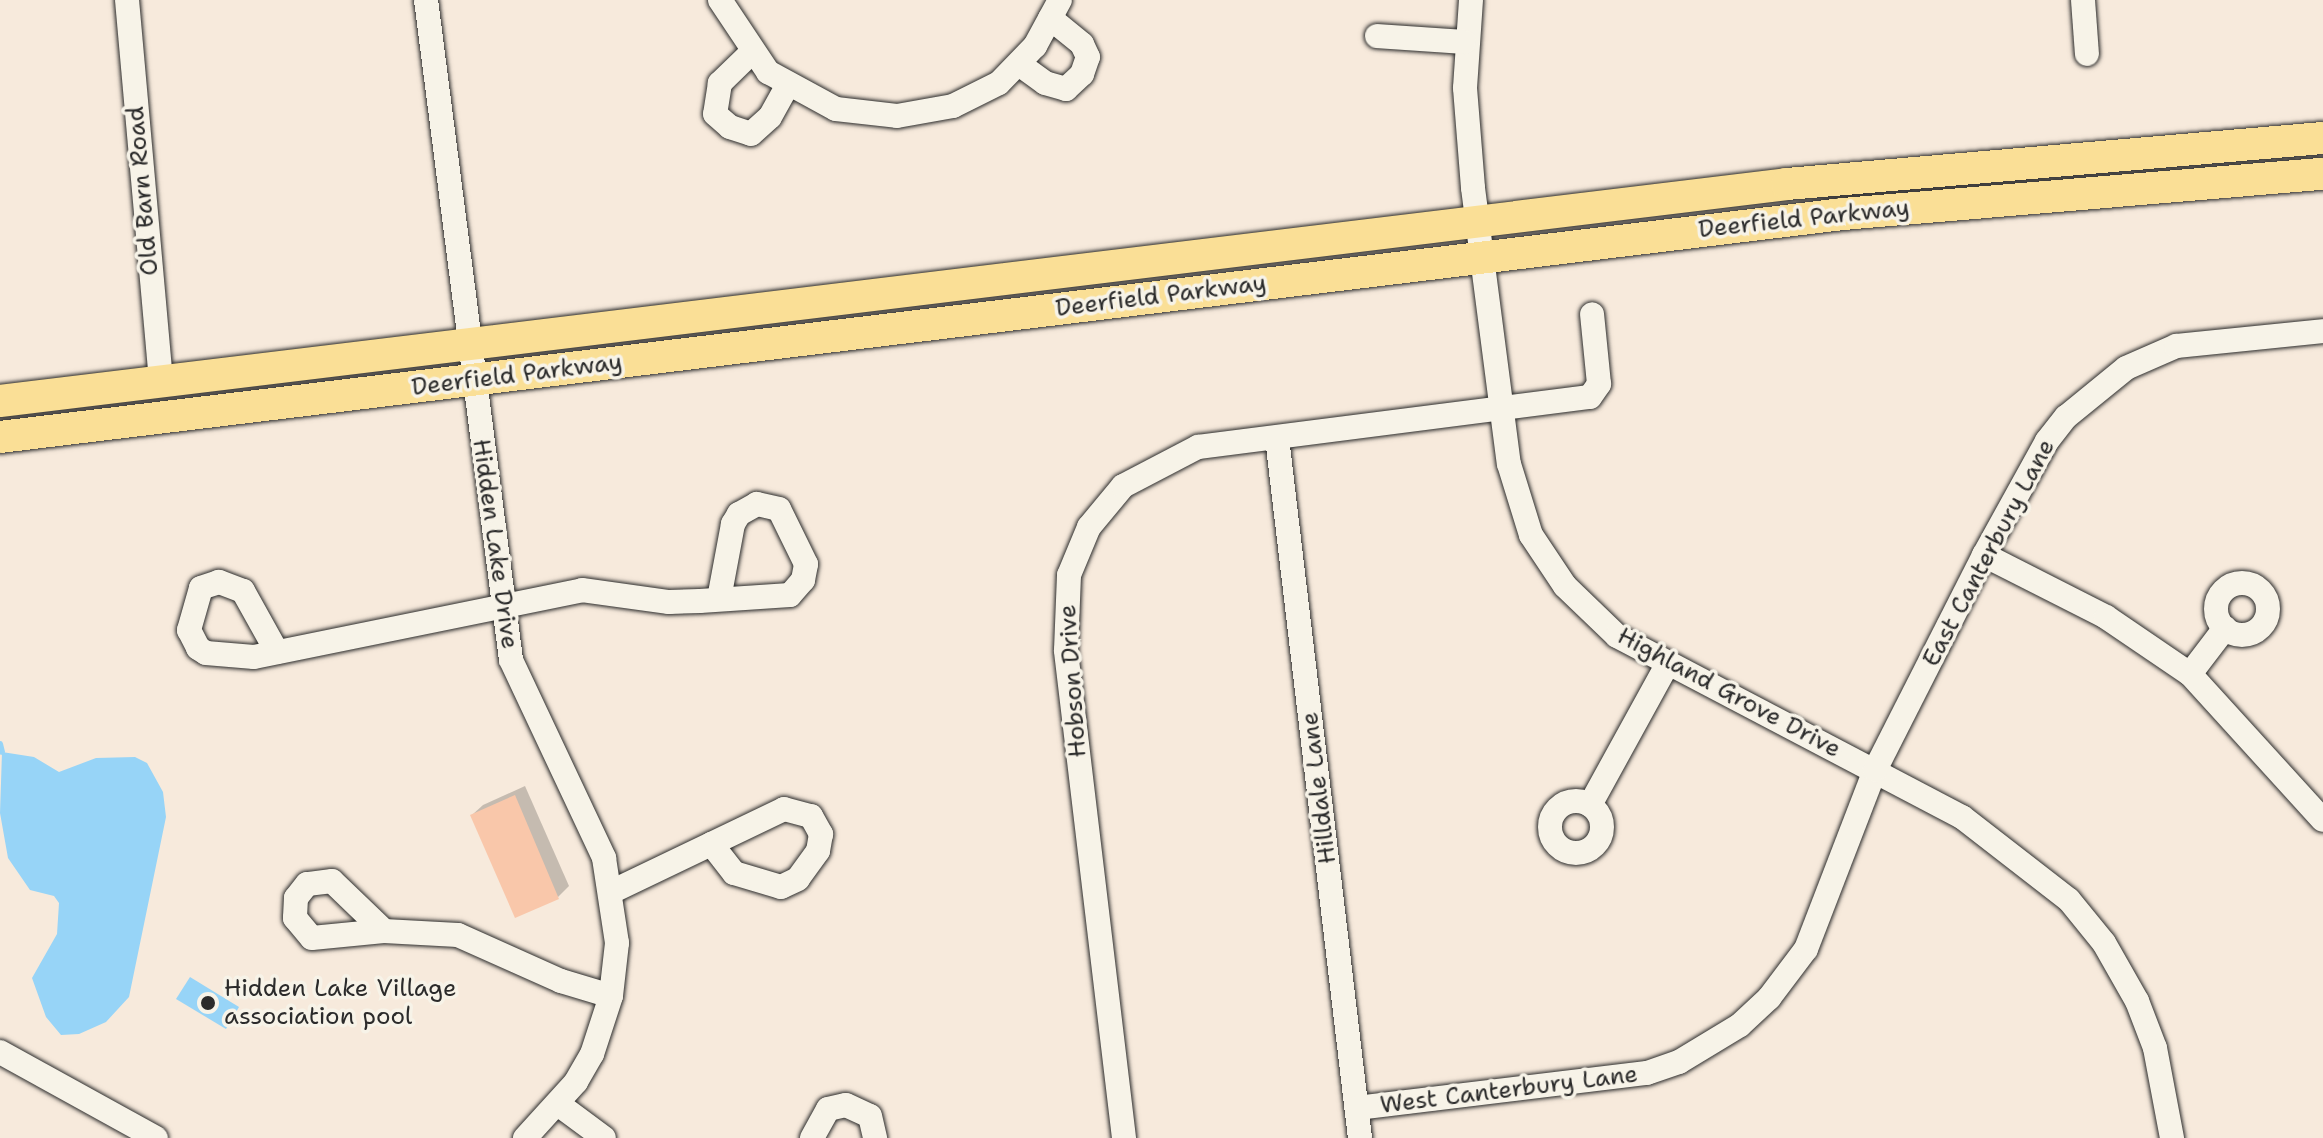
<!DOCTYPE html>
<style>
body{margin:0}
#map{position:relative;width:2323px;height:1138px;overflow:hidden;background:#f7eadc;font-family:"Shantell Sans",sans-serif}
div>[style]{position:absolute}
.water>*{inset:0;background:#97d4f7}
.shadow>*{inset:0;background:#0003}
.stream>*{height:6px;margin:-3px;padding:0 3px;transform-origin:3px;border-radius:3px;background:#97d4f7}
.building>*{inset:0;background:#f9c7aa}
.roads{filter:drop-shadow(0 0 2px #2b2b2b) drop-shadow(0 0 2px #2b2b2b)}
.minor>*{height:24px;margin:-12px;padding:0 12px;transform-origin:12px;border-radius:12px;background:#f7f3e8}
.minor>.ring{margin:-12px;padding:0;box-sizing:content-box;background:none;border:24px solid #f7f3e8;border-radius:50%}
.major>*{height:32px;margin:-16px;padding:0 16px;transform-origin:16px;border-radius:16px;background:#fadf96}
.dots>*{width:22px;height:22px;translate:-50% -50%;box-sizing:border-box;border:4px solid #f7f3e8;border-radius:50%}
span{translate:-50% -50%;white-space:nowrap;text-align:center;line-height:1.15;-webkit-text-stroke:7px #f7f3e8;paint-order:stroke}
.street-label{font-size:24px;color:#2b2b2b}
.poi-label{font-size:24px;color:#2b2b2b}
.left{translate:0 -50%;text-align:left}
</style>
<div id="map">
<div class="water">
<div style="clip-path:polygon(2px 752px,34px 757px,59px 772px,96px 758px,135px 757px,147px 763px,163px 792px,166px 817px,129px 997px,106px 1022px,79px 1034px,61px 1035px,46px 1017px,32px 978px,57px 934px,59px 903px,54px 896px,30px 890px,8px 858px,0 813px)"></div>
<div style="clip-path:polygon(190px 977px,239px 1007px,226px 1029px,176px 999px)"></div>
</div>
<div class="shadow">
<div style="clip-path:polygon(525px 786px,569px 886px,558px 897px,516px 915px,472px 815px,483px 805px)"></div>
</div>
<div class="stream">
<div style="left:0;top:744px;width:8px;rotate:76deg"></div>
</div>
<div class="building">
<div style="clip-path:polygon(515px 795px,559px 899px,515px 918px,470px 815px)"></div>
</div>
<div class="roads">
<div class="minor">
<div style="left:127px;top:0;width:383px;rotate:84.9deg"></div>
<div style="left:426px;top:0;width:665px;rotate:82.66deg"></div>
<div style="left:511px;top:660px;width:219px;rotate:64.8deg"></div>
<div style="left:604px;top:858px;width:86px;rotate:81.3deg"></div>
<div style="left:617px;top:943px;width:53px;rotate:96.5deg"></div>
<div style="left:611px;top:996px;width:61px;rotate:108.1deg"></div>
<div style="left:592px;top:1054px;width:32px;rotate:120deg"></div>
<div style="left:576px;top:1082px;width:76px;rotate:132.3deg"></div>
<div style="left:720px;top:0;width:87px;rotate:56.3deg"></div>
<div style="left:768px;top:72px;width:77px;rotate:28.6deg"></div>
<div style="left:836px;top:109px;width:61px;rotate:6.5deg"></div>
<div style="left:897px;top:116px;width:57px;rotate:-10.1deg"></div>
<div style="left:953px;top:106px;width:51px;rotate:-26.6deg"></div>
<div style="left:999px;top:83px;width:52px;rotate:-45.8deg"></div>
<div style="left:1035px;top:46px;width:52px;rotate:-61.5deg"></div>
<div style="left:1471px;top:0;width:88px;rotate:93.9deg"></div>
<div style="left:1465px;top:88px;width:100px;rotate:85.4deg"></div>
<div style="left:1473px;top:188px;width:278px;rotate:82.6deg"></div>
<div style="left:1509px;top:464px;width:74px;rotate:72.8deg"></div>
<div style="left:1531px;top:535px;width:61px;rotate:56.3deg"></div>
<div style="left:1565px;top:586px;width:72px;rotate:43.9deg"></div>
<div style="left:1617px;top:636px;width:390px;rotate:27.7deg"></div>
<div style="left:1962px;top:817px;width:135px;rotate:37.8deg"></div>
<div style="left:2069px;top:900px;width:55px;rotate:50.9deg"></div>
<div style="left:2104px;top:943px;width:67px;rotate:60.4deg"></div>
<div style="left:2137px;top:1001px;width:50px;rotate:69deg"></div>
<div style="left:2155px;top:1048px;width:92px;rotate:79.3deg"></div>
<div style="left:2083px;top:0;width:54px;rotate:85.8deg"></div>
<div style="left:1377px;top:36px;width:87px;rotate:3.9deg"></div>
<div style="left:752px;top:52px;width:45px;rotate:135.9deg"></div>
<div style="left:720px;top:83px;width:31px;rotate:99deg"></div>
<div style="left:715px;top:114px;width:20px;rotate:41deg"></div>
<div style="left:730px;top:127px;width:22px;rotate:18deg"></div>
<div style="left:751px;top:134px;width:25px;rotate:-42deg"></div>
<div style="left:770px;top:117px;width:38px;rotate:-61deg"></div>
<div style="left:1019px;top:64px;width:32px;rotate:36deg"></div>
<div style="left:1045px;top:83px;width:22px;rotate:16deg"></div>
<div style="left:1066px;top:89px;width:22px;rotate:-43deg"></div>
<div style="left:1082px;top:74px;width:18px;rotate:-71deg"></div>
<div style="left:1088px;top:57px;width:14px;rotate:-115deg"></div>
<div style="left:1082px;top:44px;width:41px;rotate:-140.9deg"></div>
<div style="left:1277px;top:438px;width:705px;rotate:83.24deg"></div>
<div style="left:1984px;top:555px;width:137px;rotate:26.9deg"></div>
<div style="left:2106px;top:617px;width:102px;rotate:34.2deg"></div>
<div style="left:2190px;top:674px;width:197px;rotate:47.7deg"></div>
<div class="ring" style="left:2216px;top:583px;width:28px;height:28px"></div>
<div style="left:277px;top:652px;width:70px;rotate:-119.1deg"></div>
<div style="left:243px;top:591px;width:26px;rotate:-159deg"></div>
<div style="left:219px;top:582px;width:19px;rotate:162deg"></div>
<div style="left:201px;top:588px;width:44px;rotate:105.9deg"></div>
<div style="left:189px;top:630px;width:20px;rotate:63deg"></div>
<div style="left:198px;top:648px;width:9px;rotate:32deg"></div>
<div style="left:206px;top:653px;width:48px;rotate:4.8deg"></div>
<div style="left:254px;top:657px;width:335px;rotate:-11.5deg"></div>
<div style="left:582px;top:590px;width:88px;rotate:7.9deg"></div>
<div style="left:669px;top:602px;width:31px;rotate:-2deg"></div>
<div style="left:700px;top:601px;width:90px;rotate:-3.8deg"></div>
<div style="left:790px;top:595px;width:20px;rotate:-49deg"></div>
<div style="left:803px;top:580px;width:16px;rotate:-79deg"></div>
<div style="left:806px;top:564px;width:61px;rotate:-116.1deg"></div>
<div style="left:779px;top:509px;width:23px;rotate:-167deg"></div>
<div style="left:757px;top:504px;width:21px;rotate:151deg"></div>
<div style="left:739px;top:514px;width:12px;rotate:121deg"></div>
<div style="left:733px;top:524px;width:76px;rotate:100.6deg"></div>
<div style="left:2190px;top:674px;width:58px;rotate:-52.7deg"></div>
<div class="ring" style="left:1550px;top:801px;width:28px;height:28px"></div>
<div style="left:1590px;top:805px;width:160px;rotate:-61.2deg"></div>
<div style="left:611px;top:892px;width:192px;rotate:-25.6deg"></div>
<div style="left:784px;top:809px;width:28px;rotate:15deg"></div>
<div style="left:811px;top:816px;width:21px;rotate:61deg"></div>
<div style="left:821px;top:834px;width:17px;rotate:100deg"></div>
<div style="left:818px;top:851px;width:34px;rotate:126deg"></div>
<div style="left:798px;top:879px;width:19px;rotate:155deg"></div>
<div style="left:781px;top:887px;width:49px;rotate:-163.4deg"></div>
<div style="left:734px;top:873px;width:37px;rotate:-128deg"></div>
<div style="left:384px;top:931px;width:72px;rotate:-136.1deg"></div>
<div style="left:332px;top:881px;width:25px;rotate:173deg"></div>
<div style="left:307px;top:884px;width:18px;rotate:128deg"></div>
<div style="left:296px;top:898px;width:20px;rotate:93deg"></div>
<div style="left:295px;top:918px;width:26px;rotate:50deg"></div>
<div style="left:312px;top:938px;width:72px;rotate:-5.6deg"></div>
<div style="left:384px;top:931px;width:74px;rotate:3.1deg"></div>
<div style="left:458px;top:935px;width:113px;rotate:24.1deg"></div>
<div style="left:561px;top:981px;width:52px;rotate:16.7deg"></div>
<div style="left:0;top:1052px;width:178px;rotate:28.9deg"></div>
<div style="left:558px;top:1104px;width:57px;rotate:36.5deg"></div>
<div style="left:1357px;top:1108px;width:292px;rotate:-6.9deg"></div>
<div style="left:1647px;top:1073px;width:34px;rotate:-19deg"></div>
<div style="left:1679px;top:1062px;width:71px;rotate:-31.2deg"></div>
<div style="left:1740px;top:1025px;width:40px;rotate:-43deg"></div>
<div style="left:1769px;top:998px;width:61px;rotate:-52.9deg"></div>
<div style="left:1806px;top:949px;width:192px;rotate:-68.9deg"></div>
<div style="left:1875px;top:770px;width:241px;rotate:-63.1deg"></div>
<div style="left:1984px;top:555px;width:130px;rotate:-61.1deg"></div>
<div style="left:2047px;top:441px;width:31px;rotate:-52deg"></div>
<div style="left:2066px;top:417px;width:77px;rotate:-39.2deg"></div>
<div style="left:2126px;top:368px;width:55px;rotate:-23.7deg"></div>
<div style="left:2176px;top:346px;width:148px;rotate:-5.8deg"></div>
<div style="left:812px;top:1138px;width:33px;rotate:-61deg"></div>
<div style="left:828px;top:1109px;width:18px;rotate:-13deg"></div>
<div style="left:846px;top:1105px;width:26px;rotate:25deg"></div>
<div style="left:870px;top:1116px;width:23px;rotate:77deg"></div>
<div style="left:1124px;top:1138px;width:491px;rotate:-96.8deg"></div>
<div style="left:1066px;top:650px;width:75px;rotate:-87.7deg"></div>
<div style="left:1069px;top:575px;width:52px;rotate:-67.4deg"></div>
<div style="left:1089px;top:527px;width:53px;rotate:-50.3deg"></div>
<div style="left:1123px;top:486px;width:85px;rotate:-27.5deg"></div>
<div style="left:1198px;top:447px;width:395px;rotate:-7.3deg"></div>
<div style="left:1590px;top:397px;width:16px;rotate:-55deg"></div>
<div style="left:1599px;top:384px;width:70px;rotate:-95.7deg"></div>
</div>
<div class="major">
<div style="left:0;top:401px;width:1800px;rotate:-6.92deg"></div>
<div style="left:1787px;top:184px;width:538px;rotate:-4.91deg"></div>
<div style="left:0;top:437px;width:1856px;rotate:-6.9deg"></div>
<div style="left:1843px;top:214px;width:482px;rotate:-4.8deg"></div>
</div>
</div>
<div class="dots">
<div style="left:208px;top:1003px;background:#2b2b2b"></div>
</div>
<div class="street-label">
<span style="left:143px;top:191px;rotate:-95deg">Old Barn Road</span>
<span style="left:1804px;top:219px;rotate:-6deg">Deerfield Parkway</span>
<span style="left:1161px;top:296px;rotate:-7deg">Deerfield Parkway</span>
<span style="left:517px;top:375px;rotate:-7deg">Deerfield Parkway</span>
<span style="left:495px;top:544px;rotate:82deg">Hidden Lake Drive</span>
<span style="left:1989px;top:553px;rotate:-62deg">East Canterbury Lane</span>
<span style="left:1073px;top:681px;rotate:-94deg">Hobson Drive</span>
<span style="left:1729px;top:693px;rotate:28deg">Highland Grove Drive</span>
<span style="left:1319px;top:788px;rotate:-97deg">Hilldale Lane</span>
<span style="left:1509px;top:1090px;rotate:-7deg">West Canterbury Lane</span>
</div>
<div class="poi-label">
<span class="left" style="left:224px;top:1003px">Hidden Lake Village<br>association pool</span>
</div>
</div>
